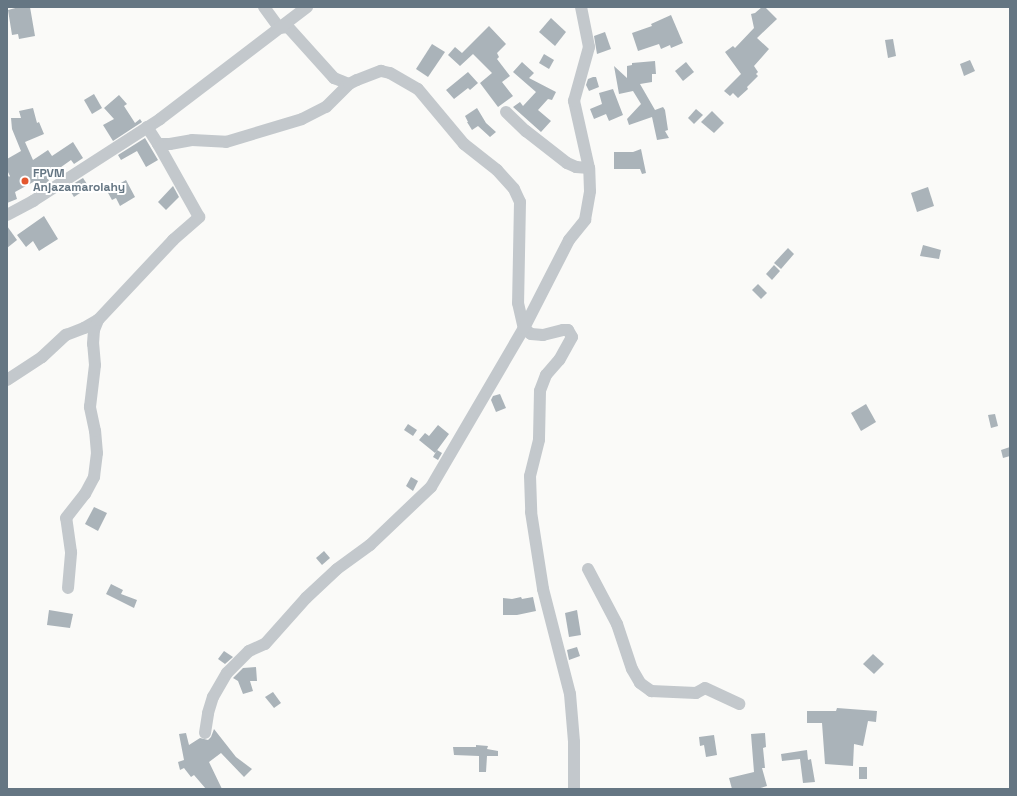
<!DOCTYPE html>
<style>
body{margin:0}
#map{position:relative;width:1017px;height:796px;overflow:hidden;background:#fafaf8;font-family:"Space Grotesk",sans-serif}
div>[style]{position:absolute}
.building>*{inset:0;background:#aab3b9}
.minor>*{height:12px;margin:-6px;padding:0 6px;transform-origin:6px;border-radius:6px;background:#c3c8cc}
.dots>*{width:11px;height:11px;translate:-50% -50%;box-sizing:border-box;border:2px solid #fff;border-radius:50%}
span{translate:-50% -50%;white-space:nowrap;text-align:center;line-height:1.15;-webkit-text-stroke:4px #fff;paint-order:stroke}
.poi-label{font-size:12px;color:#657683;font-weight:700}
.left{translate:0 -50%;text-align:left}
.frame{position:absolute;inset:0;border:8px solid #657683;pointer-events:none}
</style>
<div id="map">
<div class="building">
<div style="clip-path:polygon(19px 7px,30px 7px,35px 36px,19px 39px,18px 34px,12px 35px,8px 10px)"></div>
<div style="clip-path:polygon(762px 7px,765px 7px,777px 19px,757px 38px,769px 49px,754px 66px,758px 72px,756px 74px,758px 76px,747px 87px,748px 89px,738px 98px,733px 93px,730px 96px,724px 91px,741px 74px,725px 52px,733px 46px,735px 48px,754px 28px,751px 14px,755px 13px)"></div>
<div style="clip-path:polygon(671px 15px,683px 43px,671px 48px,670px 45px,661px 49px,659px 44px,638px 51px,632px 33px,652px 26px,651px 24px)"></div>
<div style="clip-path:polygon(551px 18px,566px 32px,555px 46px,539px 32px)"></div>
<div style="clip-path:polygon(489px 26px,506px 44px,497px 53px,499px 57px,497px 59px,510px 76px,502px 82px,513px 96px,498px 107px,480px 83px,492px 73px,473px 54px,460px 66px,448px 55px,455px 47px,462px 53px)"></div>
<div style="clip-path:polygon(605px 32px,611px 49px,597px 54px,594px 36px)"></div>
<div style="clip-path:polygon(893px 39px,896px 56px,888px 58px,885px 40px)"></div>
<div style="clip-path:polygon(432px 44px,445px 52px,428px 77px,416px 69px)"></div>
<div style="clip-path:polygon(544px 54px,554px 60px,549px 69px,539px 63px)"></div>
<div style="clip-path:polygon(970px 60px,975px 71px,964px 76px,960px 64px)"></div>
<div style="clip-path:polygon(655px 61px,656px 74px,652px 74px,652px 82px,640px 84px,655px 110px,663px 107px,665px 110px,668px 130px,665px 131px,669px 138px,657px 140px,652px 117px,629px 125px,627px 119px,641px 104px,633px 91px,619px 94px,614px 66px,627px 78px,627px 66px,632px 65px,632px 63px)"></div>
<div style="clip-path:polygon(522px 62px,534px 73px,529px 78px,556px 92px,552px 100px,548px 99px,538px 110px,551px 121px,541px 132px,513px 107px,520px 102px,523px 106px,536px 92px,513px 72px)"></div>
<div style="clip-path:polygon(686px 62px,694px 72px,683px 81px,675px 71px)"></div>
<div style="clip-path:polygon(468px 72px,478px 83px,470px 90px,468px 88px,454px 99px,446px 90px)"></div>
<div style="clip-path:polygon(593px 77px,596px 77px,599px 87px,589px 91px,586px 85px,588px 79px)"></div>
<div style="clip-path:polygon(613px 89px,623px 115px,609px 121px,606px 114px,594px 119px,590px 109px,602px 104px,599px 93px)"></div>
<div style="clip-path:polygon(94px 94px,102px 108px,92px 114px,84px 100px)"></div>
<div style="clip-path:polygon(119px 95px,127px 104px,124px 106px,135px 123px,140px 119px,142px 122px,113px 141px,103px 125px,114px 119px,104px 108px)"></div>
<div style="clip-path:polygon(33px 108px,37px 123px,39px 122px,44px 134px,25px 142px,33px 160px,48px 150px,52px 156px,73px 142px,83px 158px,74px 164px,71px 160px,47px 177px,49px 181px,39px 188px,35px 181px,15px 192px,17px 199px,7px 203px,7px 174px,9px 177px,10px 176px,7px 170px,7px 159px,21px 151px,12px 129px,11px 118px,21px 118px,19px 111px)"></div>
<div style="clip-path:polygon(477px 108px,486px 123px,496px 132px,490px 137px,478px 126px,472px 130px,467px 122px,468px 122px,465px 116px)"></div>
<div style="clip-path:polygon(696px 109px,703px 115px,694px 124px,688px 118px)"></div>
<div style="clip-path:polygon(712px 111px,724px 123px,714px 133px,701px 122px)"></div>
<div style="clip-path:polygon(145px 138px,158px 160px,146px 167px,137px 151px,121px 160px,118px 155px)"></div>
<div style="clip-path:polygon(641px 149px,646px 173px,642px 174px,640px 169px,614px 169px,614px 152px,633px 152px)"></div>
<div style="clip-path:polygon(83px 178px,89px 187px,74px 197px,68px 187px)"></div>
<div style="clip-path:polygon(126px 180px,135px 197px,120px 206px,116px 198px,112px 200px,107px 191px)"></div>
<div style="clip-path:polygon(173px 186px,179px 197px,166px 210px,158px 202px)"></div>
<div style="clip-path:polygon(928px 187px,934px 206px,917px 212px,911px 193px)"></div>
<div style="clip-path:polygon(44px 216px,58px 239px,39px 251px,33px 241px,26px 247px,17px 235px)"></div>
<div style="clip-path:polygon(7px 226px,17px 240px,7px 248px)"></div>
<div style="clip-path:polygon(923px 245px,941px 250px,939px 259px,920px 256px)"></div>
<div style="clip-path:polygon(788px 248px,794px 254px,781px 269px,774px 263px)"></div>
<div style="clip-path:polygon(774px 265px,780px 271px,772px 280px,766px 274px)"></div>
<div style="clip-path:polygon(758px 284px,767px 293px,761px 299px,752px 290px)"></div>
<div style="clip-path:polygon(500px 394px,506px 408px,496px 412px,491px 400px,493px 396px)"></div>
<div style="clip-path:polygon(866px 404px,876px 422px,861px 431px,851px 413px)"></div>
<div style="clip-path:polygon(995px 414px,998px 426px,991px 428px,988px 415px)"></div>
<div style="clip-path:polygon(408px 424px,417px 430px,413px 436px,404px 430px)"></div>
<div style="clip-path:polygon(438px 425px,449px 434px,435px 453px,419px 440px,425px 433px,429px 436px)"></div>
<div style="clip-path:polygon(1010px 447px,1010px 456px,1003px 458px,1001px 450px)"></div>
<div style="clip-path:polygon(437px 450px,442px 453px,438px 460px,433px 457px)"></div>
<div style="clip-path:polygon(411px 477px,418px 481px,413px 491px,406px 486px)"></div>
<div style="clip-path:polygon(94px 507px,107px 513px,98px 531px,85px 524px)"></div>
<div style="clip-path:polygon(324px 551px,330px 558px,322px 565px,316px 558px)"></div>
<div style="clip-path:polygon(111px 584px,123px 590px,121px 594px,137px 600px,134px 608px,106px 594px)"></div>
<div style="clip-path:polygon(521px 597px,522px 599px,533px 597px,536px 611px,517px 615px,503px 615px,503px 598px,512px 599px)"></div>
<div style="clip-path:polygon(49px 610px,73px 614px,70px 628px,47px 625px)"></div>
<div style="clip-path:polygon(577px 610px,581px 635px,569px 637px,565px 613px)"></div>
<div style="clip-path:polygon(577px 647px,580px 656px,569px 660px,567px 650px)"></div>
<div style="clip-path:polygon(224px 651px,233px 657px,225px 664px,218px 659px)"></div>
<div style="clip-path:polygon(873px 654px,884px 664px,874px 674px,863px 664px)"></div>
<div style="clip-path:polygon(256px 667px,257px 681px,250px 681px,253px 691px,243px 694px,238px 681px,233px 678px,243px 668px)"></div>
<div style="clip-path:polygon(273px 692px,281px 703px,274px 708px,265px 697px)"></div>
<div style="clip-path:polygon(837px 708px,877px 711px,876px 722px,868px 721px,863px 746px,854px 744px,853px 766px,825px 764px,822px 723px,807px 723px,807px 711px,836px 711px)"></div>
<div style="clip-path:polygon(214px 729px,236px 757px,252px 769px,244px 777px,221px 753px,209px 762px,222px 789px,206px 789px,194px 775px,191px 777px,184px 768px,180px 770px,178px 762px,184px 760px,179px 734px,186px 733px,189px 745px,200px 738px,208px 740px,211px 737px)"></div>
<div style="clip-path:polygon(765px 733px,766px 747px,763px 748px,765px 768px,762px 768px,767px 786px,757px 789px,732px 789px,729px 778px,754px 772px,751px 734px)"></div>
<div style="clip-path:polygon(714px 735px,717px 755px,706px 757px,704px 745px,700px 746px,699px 737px)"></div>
<div style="clip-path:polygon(476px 745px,488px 746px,487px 749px,498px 751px,498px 756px,487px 756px,486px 772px,479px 772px,479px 756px,454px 755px,453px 747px,476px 747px)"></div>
<div style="clip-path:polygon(807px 750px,808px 760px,811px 759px,815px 782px,803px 783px,800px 759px,782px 761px,781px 754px)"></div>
<div style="clip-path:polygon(859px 767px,867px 767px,867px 779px,859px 779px)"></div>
</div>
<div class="minor">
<div style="left:264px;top:7px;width:26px;rotate:54deg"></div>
<div style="left:279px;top:28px;width:9px;rotate:-6deg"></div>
<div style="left:288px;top:27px;width:69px;rotate:48deg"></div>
<div style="left:334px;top:78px;width:16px;rotate:22deg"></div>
<div style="left:506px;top:112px;width:28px;rotate:44deg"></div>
<div style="left:526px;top:131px;width:52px;rotate:38deg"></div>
<div style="left:567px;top:163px;width:10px;rotate:24deg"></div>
<div style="left:576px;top:167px;width:13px;rotate:4deg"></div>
<div style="left:147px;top:127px;width:20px;rotate:57deg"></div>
<div style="left:158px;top:144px;width:12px"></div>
<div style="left:170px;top:144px;width:22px;rotate:-10deg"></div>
<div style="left:192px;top:140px;width:34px;rotate:3deg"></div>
<div style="left:226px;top:142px;width:79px;rotate:-16.8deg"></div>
<div style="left:302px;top:119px;width:27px;rotate:-27deg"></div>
<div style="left:326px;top:107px;width:33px;rotate:-45deg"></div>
<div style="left:349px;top:84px;width:9px;rotate:-27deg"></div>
<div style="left:357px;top:80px;width:26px;rotate:-21deg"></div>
<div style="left:381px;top:71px;width:9px;rotate:13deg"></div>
<div style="left:390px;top:73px;width:32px;rotate:30deg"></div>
<div style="left:418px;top:89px;width:72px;rotate:50.1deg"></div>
<div style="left:464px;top:144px;width:42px;rotate:38.2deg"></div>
<div style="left:497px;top:170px;width:25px;rotate:48deg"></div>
<div style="left:514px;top:189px;width:14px;rotate:65deg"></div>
<div style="left:520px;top:202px;width:101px;rotate:91.1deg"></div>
<div style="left:518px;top:303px;width:26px;rotate:77deg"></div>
<div style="left:524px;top:328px;width:9px;rotate:41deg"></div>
<div style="left:531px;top:334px;width:12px;rotate:5deg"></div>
<div style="left:543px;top:335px;width:21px;rotate:-14deg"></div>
<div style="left:563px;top:330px;width:5px"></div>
<div style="left:568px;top:330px;width:8px;rotate:60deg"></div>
<div style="left:572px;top:337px;width:26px;rotate:119deg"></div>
<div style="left:559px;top:360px;width:20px;rotate:131deg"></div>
<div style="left:546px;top:375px;width:17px;rotate:111deg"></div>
<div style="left:540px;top:391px;width:49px;rotate:91.2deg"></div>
<div style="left:539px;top:440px;width:37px;rotate:104deg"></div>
<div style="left:530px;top:476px;width:36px;rotate:88deg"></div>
<div style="left:531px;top:512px;width:78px;rotate:81.1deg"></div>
<div style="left:543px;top:589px;width:108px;rotate:75.6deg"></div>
<div style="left:570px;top:694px;width:48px;rotate:85.2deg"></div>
<div style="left:574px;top:742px;width:47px;rotate:90deg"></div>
<div style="left:7px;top:215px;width:30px;rotate:-28deg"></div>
<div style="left:33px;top:201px;width:151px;rotate:-32.8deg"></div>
<div style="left:160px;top:119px;width:185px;rotate:-37.3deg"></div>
<div style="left:7px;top:380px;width:42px;rotate:-33.3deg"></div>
<div style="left:42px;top:357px;width:33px;rotate:-43deg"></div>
<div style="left:66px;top:335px;width:19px;rotate:-21deg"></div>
<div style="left:84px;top:328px;width:16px;rotate:-30deg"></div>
<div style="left:588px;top:569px;width:62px;rotate:62.2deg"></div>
<div style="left:617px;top:624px;width:47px;rotate:71.6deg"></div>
<div style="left:632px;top:669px;width:16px;rotate:60deg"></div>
<div style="left:640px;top:683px;width:14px;rotate:36deg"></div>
<div style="left:651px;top:691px;width:45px;rotate:2.5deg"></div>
<div style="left:696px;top:693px;width:10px;rotate:-29deg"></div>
<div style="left:705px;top:688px;width:38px;rotate:25deg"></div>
<div style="left:68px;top:588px;width:36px;rotate:-85deg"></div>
<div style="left:71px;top:552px;width:34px;rotate:-98deg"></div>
<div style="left:66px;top:518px;width:31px;rotate:-52deg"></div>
<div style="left:85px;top:494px;width:19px;rotate:-62deg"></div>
<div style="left:94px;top:477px;width:24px;rotate:-83deg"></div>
<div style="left:97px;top:453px;width:22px;rotate:-95deg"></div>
<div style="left:95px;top:431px;width:25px;rotate:-102deg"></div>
<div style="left:90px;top:407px;width:42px;rotate:-83.2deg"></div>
<div style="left:95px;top:365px;width:21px;rotate:-95deg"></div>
<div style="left:93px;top:344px;width:14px;rotate:-86deg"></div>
<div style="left:94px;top:330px;width:11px;rotate:-68deg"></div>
<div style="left:98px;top:320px;width:110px;rotate:-46.8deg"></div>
<div style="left:173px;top:240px;width:35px;rotate:-41deg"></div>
<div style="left:199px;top:217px;width:84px;rotate:-119.3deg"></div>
<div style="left:205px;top:733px;width:20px;rotate:-81deg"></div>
<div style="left:208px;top:713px;width:17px;rotate:-73deg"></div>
<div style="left:213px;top:697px;width:28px;rotate:-60deg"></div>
<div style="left:227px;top:673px;width:31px;rotate:-45deg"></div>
<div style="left:249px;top:651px;width:17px;rotate:-24deg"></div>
<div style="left:265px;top:644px;width:62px;rotate:-48.3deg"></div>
<div style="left:306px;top:598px;width:42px;rotate:-43.1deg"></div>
<div style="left:337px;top:569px;width:41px;rotate:-36deg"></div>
<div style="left:370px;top:545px;width:84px;rotate:-43.6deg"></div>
<div style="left:431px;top:487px;width:184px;rotate:-59.7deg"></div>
<div style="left:524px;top:328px;width:99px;rotate:-62.9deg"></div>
<div style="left:569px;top:240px;width:26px;rotate:-51deg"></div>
<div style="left:585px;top:220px;width:29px;rotate:-80deg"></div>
<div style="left:590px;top:191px;width:23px;rotate:-92deg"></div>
<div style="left:589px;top:168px;width:69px;rotate:-102.6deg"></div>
<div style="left:574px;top:101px;width:56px;rotate:-74.5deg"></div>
<div style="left:589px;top:47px;width:41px;rotate:-101.3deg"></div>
</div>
<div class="dots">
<div style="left:25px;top:181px;background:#e4572e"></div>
</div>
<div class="poi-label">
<span class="left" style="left:33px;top:181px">FPVM<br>Anjazamarolahy</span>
</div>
<div class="frame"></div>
</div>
